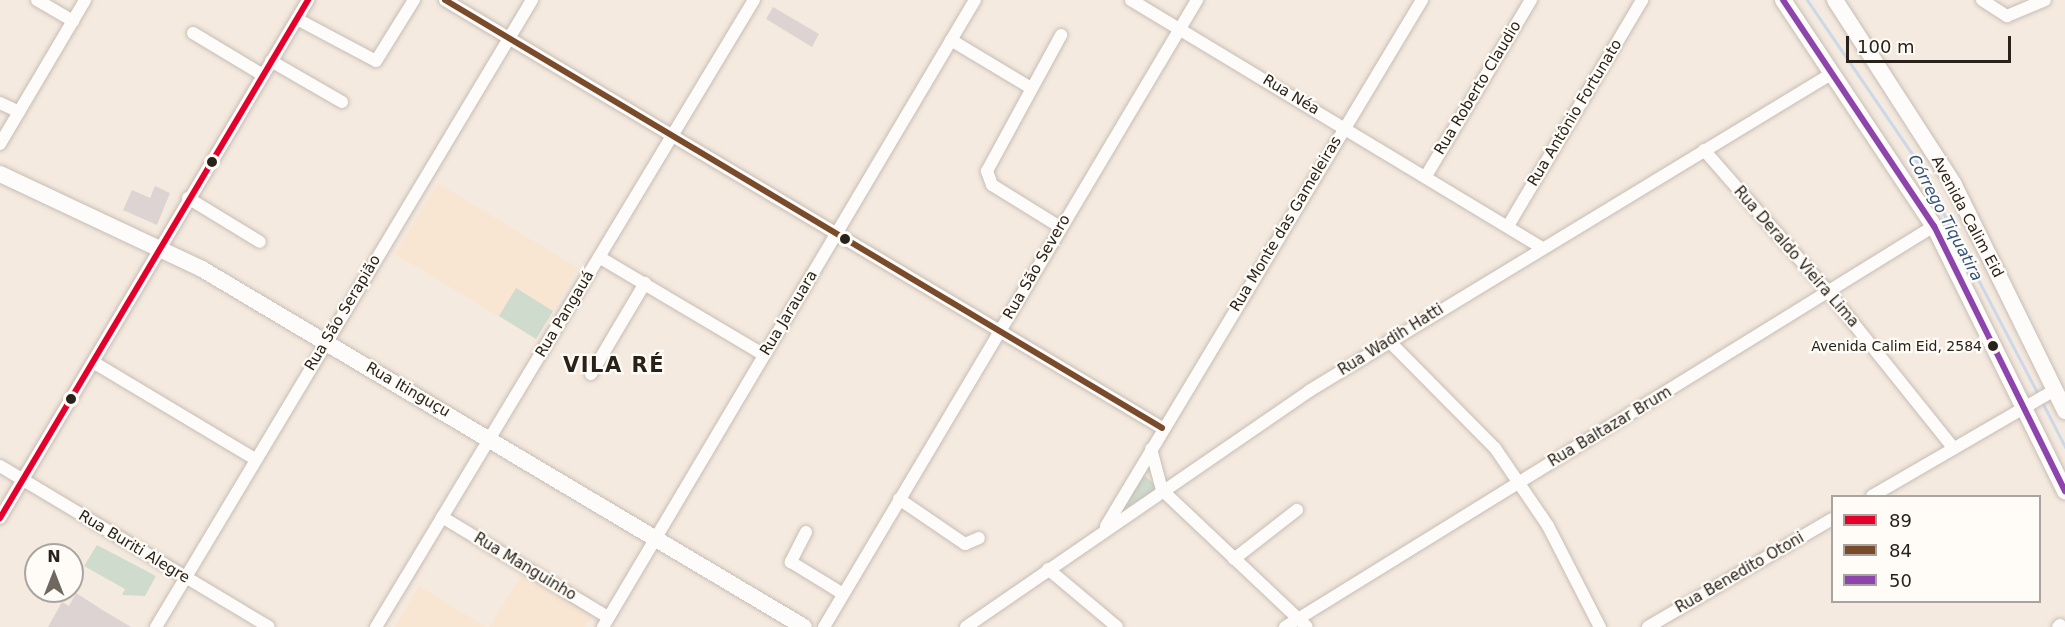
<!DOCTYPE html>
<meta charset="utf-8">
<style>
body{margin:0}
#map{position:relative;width:2065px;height:627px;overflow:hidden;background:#f5eadf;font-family:"DejaVu Sans",sans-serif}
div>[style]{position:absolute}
.built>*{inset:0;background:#f8e6d2}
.green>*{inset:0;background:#cfdbcd}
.stream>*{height:3px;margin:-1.5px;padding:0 1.5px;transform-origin:1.5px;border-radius:1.5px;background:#cad8e9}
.building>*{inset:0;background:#ddd3d2}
.roads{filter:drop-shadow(0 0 2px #c6bdb5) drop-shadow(0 0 2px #c6bdb5)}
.minor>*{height:12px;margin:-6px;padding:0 6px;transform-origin:6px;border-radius:6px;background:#fefcfa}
.major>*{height:16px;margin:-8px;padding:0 8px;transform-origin:8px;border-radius:8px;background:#fefcfa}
.bus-1>*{height:6px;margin:-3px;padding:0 3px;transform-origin:3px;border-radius:3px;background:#e4002b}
.bus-2>*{height:6px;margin:-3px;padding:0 3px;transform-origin:3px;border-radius:3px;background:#7a4b2a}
.bus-3>*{height:6px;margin:-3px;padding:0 3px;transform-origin:3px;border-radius:3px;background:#8e44ad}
.dots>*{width:16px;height:16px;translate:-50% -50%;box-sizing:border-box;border:3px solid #fffbf7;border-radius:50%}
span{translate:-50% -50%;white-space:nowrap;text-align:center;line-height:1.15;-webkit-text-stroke:4.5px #fffbf7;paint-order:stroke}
.bus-label{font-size:14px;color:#28221a}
.right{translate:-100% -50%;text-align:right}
.street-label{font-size:15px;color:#28221a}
.water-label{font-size:16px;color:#2f537b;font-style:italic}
.district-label{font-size:21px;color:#28221a;font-weight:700;letter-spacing:1.5px}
.legend{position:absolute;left:1831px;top:495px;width:210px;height:108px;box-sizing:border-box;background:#fffbf7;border:2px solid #a9a49f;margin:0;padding:8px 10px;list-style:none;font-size:18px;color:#28221a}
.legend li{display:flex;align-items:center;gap:12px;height:30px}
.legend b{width:30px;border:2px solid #a9a49f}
.north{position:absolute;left:24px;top:543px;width:60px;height:60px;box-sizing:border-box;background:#fffbf7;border:2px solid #a9a49f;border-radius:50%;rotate:0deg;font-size:16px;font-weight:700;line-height:24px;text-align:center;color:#28221a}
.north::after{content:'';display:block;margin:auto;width:21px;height:27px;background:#70685f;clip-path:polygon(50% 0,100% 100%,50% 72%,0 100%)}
.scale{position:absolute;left:1846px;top:36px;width:165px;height:27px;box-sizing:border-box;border:3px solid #28221a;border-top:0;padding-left:8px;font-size:18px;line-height:21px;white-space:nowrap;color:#28221a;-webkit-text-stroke:4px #fffbf7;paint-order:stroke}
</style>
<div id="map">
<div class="built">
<div style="clip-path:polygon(438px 183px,578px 268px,536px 339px,395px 254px)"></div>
<div style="clip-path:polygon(523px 573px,593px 615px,585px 627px,489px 627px)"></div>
<div style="clip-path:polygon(419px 586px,486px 627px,395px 627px)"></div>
</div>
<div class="green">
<div style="clip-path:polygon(516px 288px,553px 311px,536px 339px,499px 316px)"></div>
<div style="clip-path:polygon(1141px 472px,1158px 488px,1120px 512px)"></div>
<div style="clip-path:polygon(97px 545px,156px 576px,145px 596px,122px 595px,125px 589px,84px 566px)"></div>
</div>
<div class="stream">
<div style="left:1807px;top:0;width:190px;rotate:55.7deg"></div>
<div style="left:1914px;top:157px;width:267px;rotate:62.4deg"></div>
<div style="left:2041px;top:400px;width:53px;rotate:62.9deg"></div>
</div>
<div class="building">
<div style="clip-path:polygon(773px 7px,819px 34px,812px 47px,766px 19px)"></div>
<div style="clip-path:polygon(155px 186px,170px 193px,157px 225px,123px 210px,132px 190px,150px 198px)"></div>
<div style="clip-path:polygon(76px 593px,101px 609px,131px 627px,48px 627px,62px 602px,69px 606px)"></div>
</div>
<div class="roads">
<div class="minor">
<div style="left:37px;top:0;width:42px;rotate:30.3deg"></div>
<div style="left:445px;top:0;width:835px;rotate:30.83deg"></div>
<div style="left:1131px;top:0;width:480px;rotate:31.1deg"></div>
<div style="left:1982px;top:0;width:30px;rotate:33deg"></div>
<div style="left:2007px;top:16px;width:41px;rotate:-22.8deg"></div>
<div style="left:297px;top:19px;width:89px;rotate:28deg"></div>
<div style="left:376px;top:61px;width:72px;rotate:-58.1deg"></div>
<div style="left:193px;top:33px;width:82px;rotate:31deg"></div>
<div style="left:951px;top:40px;width:93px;rotate:31deg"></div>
<div style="left:271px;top:61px;width:82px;rotate:30deg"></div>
<div style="left:0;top:103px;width:21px;rotate:25deg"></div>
<div style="left:0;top:144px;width:167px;rotate:-59.4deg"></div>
<div style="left:1704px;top:150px;width:191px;rotate:48.8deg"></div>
<div style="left:1830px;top:294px;width:198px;rotate:51.3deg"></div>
<div style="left:1426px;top:176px;width:205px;rotate:-59.2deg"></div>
<div style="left:188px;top:198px;width:84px;rotate:31.4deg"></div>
<div style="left:1508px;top:226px;width:263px;rotate:-59.3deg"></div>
<div style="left:1060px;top:227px;width:80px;rotate:-148.3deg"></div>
<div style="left:992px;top:185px;width:15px;rotate:-110deg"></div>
<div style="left:987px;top:171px;width:155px;rotate:-61.4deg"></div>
<div style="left:599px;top:257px;width:192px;rotate:30.7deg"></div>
<div style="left:1389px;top:341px;width:151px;rotate:45.3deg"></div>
<div style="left:1495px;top:448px;width:94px;rotate:55.8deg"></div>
<div style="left:1548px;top:526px;width:114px;rotate:62.8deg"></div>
<div style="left:93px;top:362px;width:189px;rotate:30.9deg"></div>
<div style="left:591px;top:374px;width:106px;rotate:-59.3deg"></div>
<div style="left:1151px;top:449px;width:42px;rotate:75deg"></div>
<div style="left:1162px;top:490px;width:199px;rotate:43.4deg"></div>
<div style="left:0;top:466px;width:313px;rotate:30.9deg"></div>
<div style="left:1872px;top:496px;width:211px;rotate:-30.1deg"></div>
<div style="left:899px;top:499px;width:80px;rotate:34.3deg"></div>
<div style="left:965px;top:544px;width:15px;rotate:-23deg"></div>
<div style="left:442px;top:517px;width:194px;rotate:31.1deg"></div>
<div style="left:0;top:518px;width:603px;rotate:-59.26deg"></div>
<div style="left:1106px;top:526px;width:614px;rotate:-59deg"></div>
<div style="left:806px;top:532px;width:34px;rotate:117deg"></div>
<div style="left:791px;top:562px;width:61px;rotate:31.6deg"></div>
<div style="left:1234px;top:559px;width:80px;rotate:-37.9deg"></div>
<div style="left:1048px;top:569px;width:90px;rotate:40deg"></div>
<div style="left:156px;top:627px;width:731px;rotate:-59.05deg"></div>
<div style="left:376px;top:627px;width:732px;rotate:-58.92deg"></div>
<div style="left:603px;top:627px;width:729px;rotate:-59.32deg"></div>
<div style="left:824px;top:627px;width:730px;rotate:-59.25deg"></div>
<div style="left:966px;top:627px;width:416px;rotate:-34.5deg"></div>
<div style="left:1309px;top:391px;width:611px;rotate:-31.27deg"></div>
<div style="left:1285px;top:627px;width:763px;rotate:-31.71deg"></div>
<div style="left:1648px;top:627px;width:213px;rotate:-30.4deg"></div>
<div style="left:2058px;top:627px;width:3px;rotate:-45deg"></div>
</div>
<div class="major">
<div style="left:1783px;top:0;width:272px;rotate:56.3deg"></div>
<div style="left:1934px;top:226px;width:296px;rotate:63.7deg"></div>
<div style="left:1835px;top:0;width:220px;rotate:57.2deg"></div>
<div style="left:1954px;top:185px;width:252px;rotate:63.8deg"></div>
<div style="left:0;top:174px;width:223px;rotate:25.2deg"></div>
<div style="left:202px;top:269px;width:700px;rotate:30.74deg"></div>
</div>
</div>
<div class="bus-1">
<div style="left:0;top:518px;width:603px;rotate:-59.26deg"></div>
</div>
<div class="bus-2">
<div style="left:445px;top:0;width:835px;rotate:30.83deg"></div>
</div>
<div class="bus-3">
<div style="left:1783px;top:0;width:272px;rotate:56.3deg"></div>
<div style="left:1934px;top:226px;width:296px;rotate:63.7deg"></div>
</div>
<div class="dots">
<div style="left:212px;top:162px;background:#28221a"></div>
<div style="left:845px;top:239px;background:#28221a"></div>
<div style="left:1993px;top:346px;background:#28221a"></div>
<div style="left:71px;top:399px;background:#28221a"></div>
</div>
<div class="bus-label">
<span class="right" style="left:1982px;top:346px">Avenida Calim Eid, 2584</span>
</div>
<div class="street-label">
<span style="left:1478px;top:88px;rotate:-59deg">Rua Roberto Claudio</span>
<span style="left:1291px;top:95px;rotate:31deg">Rua Néa</span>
<span style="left:1575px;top:113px;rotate:-59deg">Rua Antônio Fortunato</span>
<span style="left:1967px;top:217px;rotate:62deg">Avenida Calim Eid</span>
<span style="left:1286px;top:224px;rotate:-59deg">Rua Monte das Gameleiras</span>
<span style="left:1796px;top:257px;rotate:49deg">Rua Deraldo Vieira Lima</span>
<span style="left:1037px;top:267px;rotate:-60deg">Rua São Severo</span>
<span style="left:343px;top:313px;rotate:-59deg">Rua São Serapião</span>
<span style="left:789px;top:313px;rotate:-59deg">Rua Jarauara</span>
<span style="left:565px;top:314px;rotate:-59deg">Rua Pangauá</span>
<span style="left:1391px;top:340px;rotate:-32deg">Rua Wadih Hatti</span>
<span style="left:408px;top:390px;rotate:30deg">Rua Itinguçu</span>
<span style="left:1610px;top:427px;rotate:-31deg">Rua Baltazar Brum</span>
<span style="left:134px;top:547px;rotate:31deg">Rua Buriti Alegre</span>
<span style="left:525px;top:567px;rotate:31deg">Rua Manguinho</span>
<span style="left:1740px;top:573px;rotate:-30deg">Rua Benedito Otoni</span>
</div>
<div class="water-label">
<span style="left:1945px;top:218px;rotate:62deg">Córrego Tiquatira</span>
</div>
<div class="district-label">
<span style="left:614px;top:365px">VILA RÉ</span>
</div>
<ul class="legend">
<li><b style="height:8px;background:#e4002b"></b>89</li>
<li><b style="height:8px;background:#7a4b2a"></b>84</li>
<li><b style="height:8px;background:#8e44ad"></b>50</li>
</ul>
<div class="north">N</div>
<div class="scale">100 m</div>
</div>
